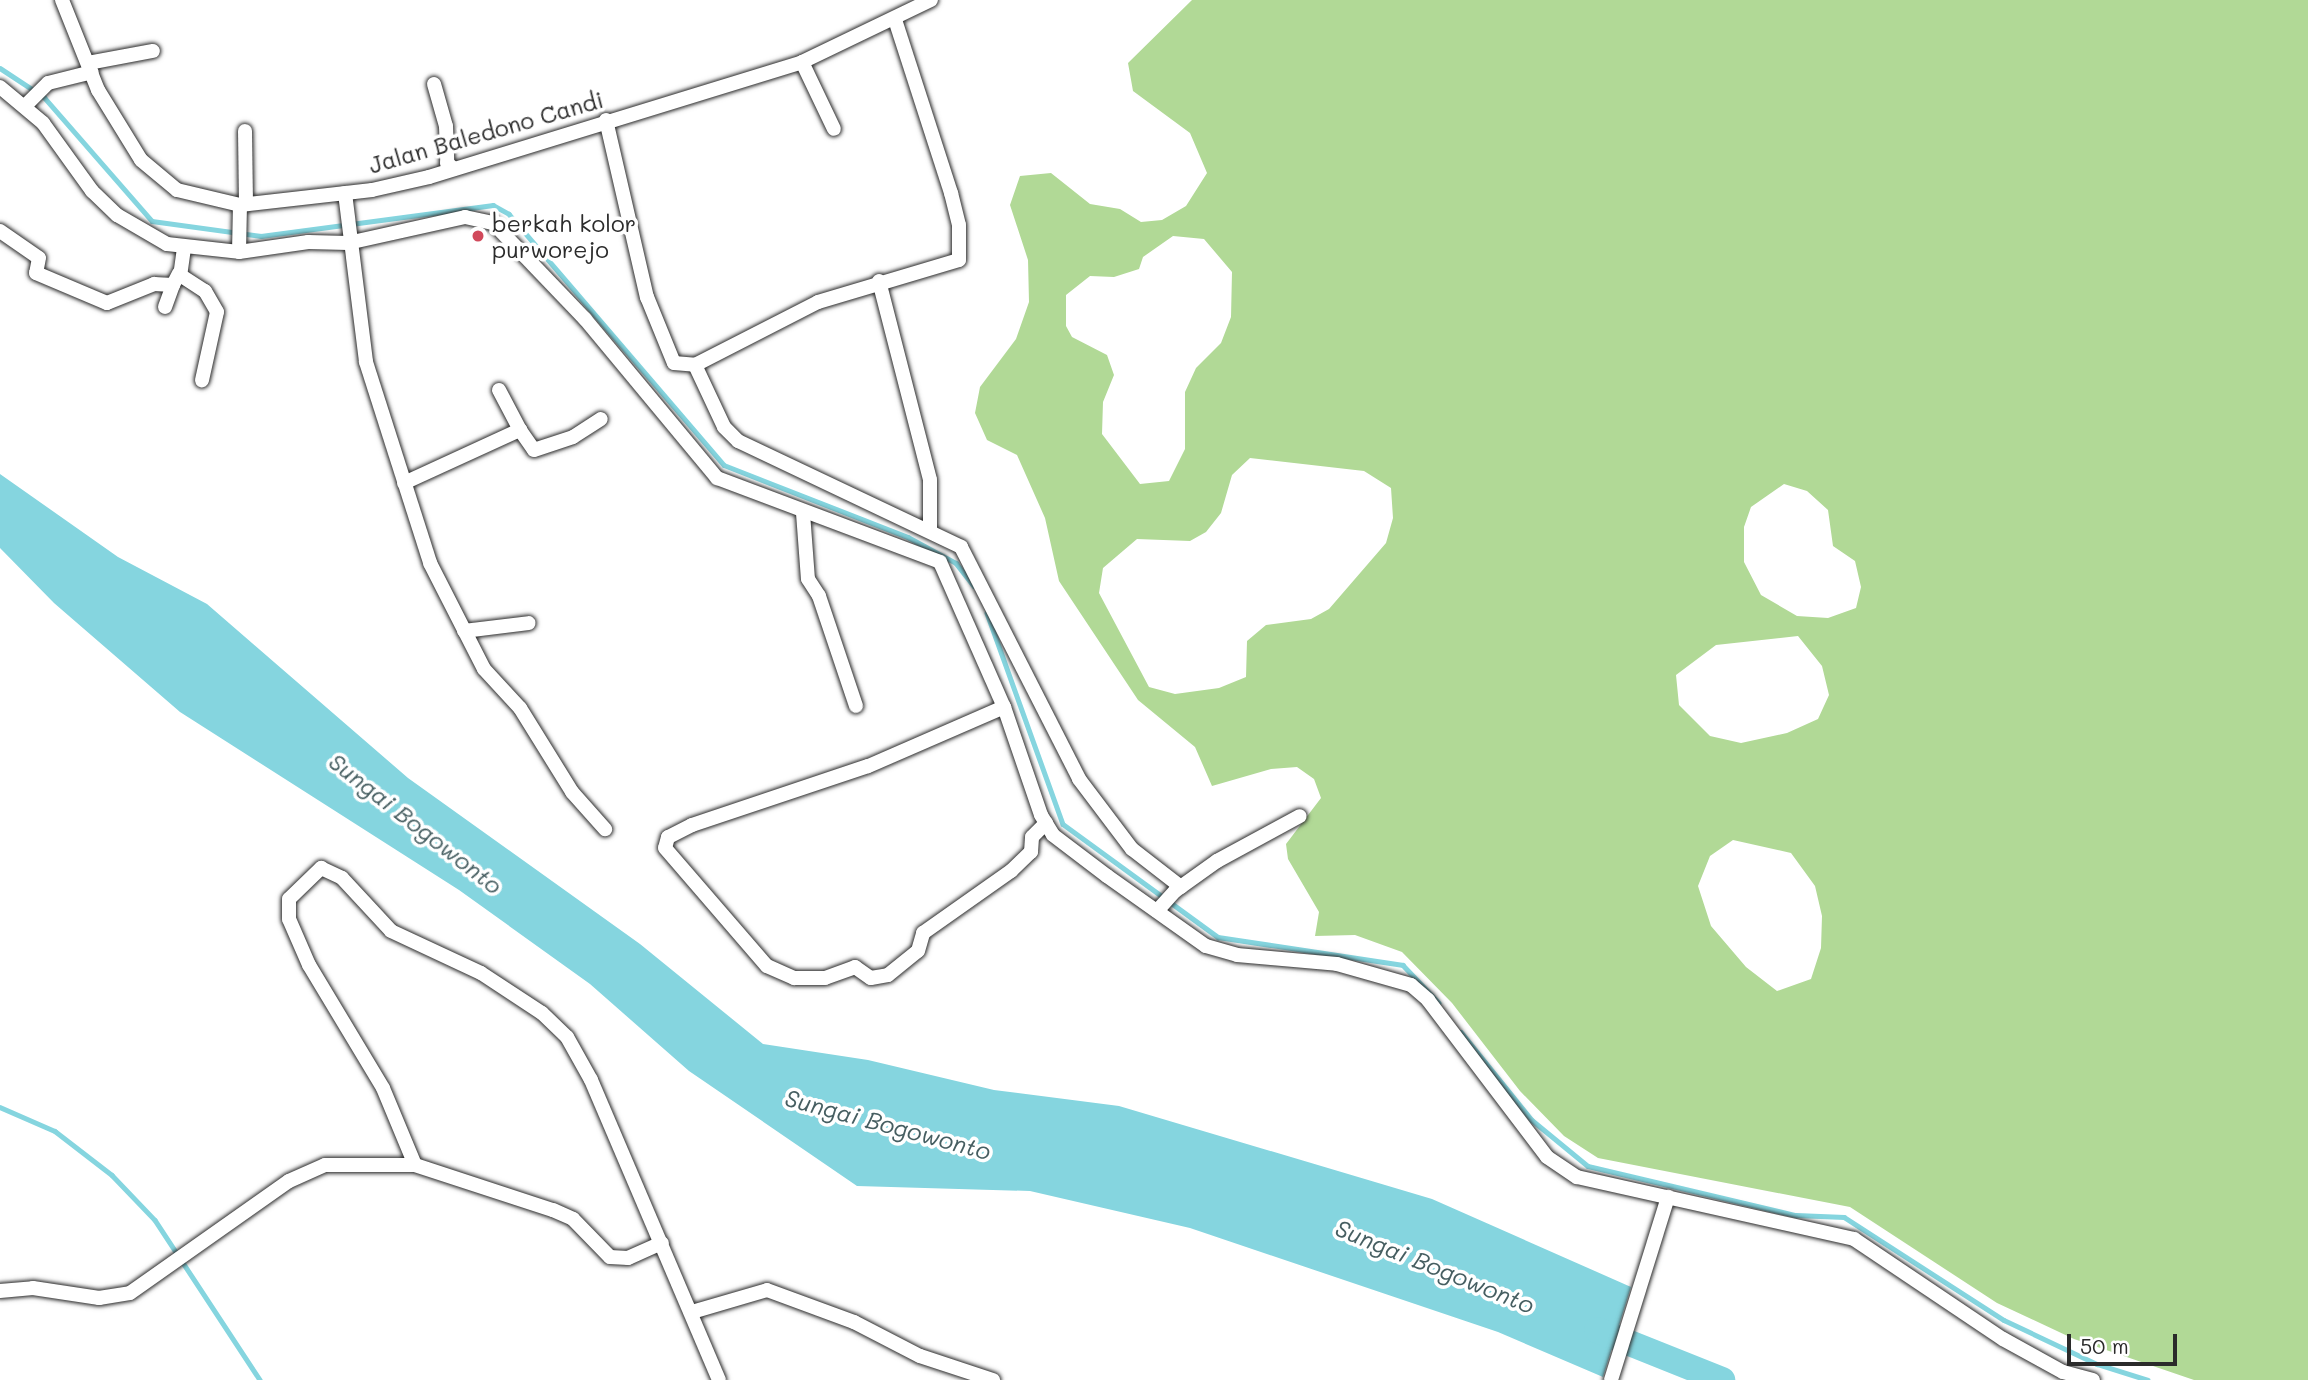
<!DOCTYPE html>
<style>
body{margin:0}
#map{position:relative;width:2308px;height:1380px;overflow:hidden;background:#fff;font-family:Mali,sans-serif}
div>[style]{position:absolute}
.green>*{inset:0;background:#b1d996}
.water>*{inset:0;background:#85d5df}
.stream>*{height:4.5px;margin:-2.25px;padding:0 2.25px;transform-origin:2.25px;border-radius:2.25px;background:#85d5df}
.river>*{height:26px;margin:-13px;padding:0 13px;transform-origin:13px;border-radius:13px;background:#85d5df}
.roads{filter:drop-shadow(0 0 2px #2b2b2b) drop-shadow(0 0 2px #2b2b2b)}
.street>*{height:14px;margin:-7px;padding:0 7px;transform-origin:7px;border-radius:7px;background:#fff}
.dots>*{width:19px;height:19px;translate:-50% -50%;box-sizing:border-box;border:4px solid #fff;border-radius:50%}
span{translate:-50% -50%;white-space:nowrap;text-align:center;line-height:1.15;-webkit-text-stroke:7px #fff;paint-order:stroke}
.street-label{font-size:23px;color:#2b2b2b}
.poi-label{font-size:23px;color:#2b2b2b}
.left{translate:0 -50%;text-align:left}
.water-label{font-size:24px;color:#465e61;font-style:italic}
.scale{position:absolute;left:2067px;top:1334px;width:110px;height:32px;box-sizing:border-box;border:4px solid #2b2b2b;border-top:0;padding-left:9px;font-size:21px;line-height:24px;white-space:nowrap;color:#2b2b2b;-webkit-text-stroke:5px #fff;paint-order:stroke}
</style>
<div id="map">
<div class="green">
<div style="clip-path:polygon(evenodd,1192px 0,2308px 0,2308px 1380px,2194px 1380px,2074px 1339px,1997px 1303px,1850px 1207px,1598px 1158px,1564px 1136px,1520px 1091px,1452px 1003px,1402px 952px,1355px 935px,1315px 936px,1319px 912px,1288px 859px,1286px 844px,1321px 798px,1314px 779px,1297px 767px,1271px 769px,1212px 786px,1195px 747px,1138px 700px,1059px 581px,1045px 518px,1017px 455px,987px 440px,975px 413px,980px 387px,1016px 339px,1029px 302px,1028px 260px,1010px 205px,1020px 176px,1051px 173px,1090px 204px,1120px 209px,1141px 222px,1162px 220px,1186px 206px,1207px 173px,1190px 133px,1133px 91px,1128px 63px,1192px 0,1173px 236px,1204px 239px,1232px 272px,1231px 317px,1221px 343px,1196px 368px,1185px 392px,1185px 449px,1169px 481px,1140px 484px,1102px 434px,1103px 402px,1114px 375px,1107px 355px,1072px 337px,1066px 326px,1066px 295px,1090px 276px,1114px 277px,1139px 269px,1143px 257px,1173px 236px,1192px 0,1250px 458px,1364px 471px,1391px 488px,1393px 518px,1386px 543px,1329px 609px,1311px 619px,1266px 625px,1247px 641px,1246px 677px,1219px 688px,1175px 694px,1149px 687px,1099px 593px,1103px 568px,1137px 539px,1190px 541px,1206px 532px,1221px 513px,1232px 475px,1250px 458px,1192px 0,1784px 484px,1807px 491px,1828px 510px,1833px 546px,1855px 561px,1861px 587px,1856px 608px,1828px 618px,1797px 616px,1761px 595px,1744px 562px,1744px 527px,1751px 507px,1784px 484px,1192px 0,1798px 636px,1822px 666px,1829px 695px,1818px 719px,1787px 733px,1741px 743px,1710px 736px,1679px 705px,1676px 675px,1716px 645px,1798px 636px,1192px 0,1733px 840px,1791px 853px,1815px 886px,1822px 916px,1821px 948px,1811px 979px,1777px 991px,1746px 967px,1711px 926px,1698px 886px,1710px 856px,1733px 840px)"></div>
</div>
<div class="water">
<div style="clip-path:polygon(0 474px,118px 557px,207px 604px,408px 778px,640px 944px,763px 1044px,868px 1060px,994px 1090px,1119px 1106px,1432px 1199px,1631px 1287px,1603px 1377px,1498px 1332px,1190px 1228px,1030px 1191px,857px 1186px,689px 1071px,590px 984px,459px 890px,180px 712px,54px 603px,0 548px)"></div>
</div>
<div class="stream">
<div style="left:0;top:68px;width:53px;rotate:33.4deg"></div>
<div style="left:44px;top:97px;width:164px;rotate:48.9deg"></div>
<div style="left:152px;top:221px;width:110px;rotate:7.8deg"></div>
<div style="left:261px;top:236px;width:234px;rotate:-7.6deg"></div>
<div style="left:493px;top:205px;width:18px;rotate:29deg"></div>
<div style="left:509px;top:214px;width:330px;rotate:49.4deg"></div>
<div style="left:724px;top:465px;width:198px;rotate:21.4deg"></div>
<div style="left:908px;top:537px;width:55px;rotate:28.4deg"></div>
<div style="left:956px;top:563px;width:29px;rotate:52deg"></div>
<div style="left:987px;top:613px;width:224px;rotate:70.2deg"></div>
<div style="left:1063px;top:824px;width:192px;rotate:36.1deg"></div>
<div style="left:1218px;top:937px;width:187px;rotate:8.6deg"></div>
<div style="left:1403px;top:965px;width:52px;rotate:46.5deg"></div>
<div style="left:1461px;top:1032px;width:113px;rotate:51.1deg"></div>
<div style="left:1532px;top:1120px;width:72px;rotate:39.4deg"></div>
<div style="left:1588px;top:1166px;width:214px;rotate:13.3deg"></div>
<div style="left:1796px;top:1215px;width:48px;rotate:2.4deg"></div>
<div style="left:1844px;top:1217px;width:190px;rotate:32.8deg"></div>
<div style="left:2004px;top:1320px;width:103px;rotate:25.3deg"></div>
<div style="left:2097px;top:1364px;width:53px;rotate:17.4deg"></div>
<div style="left:0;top:1107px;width:60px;rotate:23.6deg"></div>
<div style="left:55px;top:1131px;width:72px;rotate:37.7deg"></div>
<div style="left:112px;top:1175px;width:62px;rotate:46.3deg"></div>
<div style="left:155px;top:1220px;width:191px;rotate:56.7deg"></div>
</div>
<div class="river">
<div style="left:1597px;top:1330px;width:135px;rotate:21.8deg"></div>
</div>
<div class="roads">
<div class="street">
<div style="left:62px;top:0;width:97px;rotate:68.2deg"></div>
<div style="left:98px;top:90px;width:82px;rotate:58.4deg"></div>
<div style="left:141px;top:160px;width:47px;rotate:39.8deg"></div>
<div style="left:177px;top:190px;width:65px;rotate:13.4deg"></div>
<div style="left:240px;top:205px;width:133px;rotate:-6.5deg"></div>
<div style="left:372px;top:190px;width:58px;rotate:-12.8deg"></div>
<div style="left:429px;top:177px;width:390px;rotate:-17.1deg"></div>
<div style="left:802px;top:62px;width:143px;rotate:-25.7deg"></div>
<div style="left:802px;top:62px;width:74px;rotate:64.5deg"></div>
<div style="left:88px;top:63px;width:66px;rotate:-10.5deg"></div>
<div style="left:434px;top:84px;width:44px;rotate:74.1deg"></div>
<div style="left:446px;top:126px;width:37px;rotate:88deg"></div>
<div style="left:447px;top:163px;width:9px;rotate:41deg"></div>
<div style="left:0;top:87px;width:56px;rotate:39.9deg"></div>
<div style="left:43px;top:123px;width:84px;rotate:54.2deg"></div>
<div style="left:92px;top:191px;width:35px;rotate:44deg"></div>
<div style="left:117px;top:215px;width:58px;rotate:30.1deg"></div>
<div style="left:167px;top:244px;width:72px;rotate:6.3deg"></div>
<div style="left:239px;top:252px;width:70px;rotate:-8.2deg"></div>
<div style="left:308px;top:242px;width:40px;rotate:1.4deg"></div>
<div style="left:348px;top:243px;width:120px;rotate:-12.5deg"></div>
<div style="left:465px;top:217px;width:29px;rotate:12deg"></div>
<div style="left:493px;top:223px;width:133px;rotate:46.2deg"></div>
<div style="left:585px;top:319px;width:207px;rotate:50.3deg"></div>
<div style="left:717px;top:478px;width:238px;rotate:20.6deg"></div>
<div style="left:940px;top:562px;width:158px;rotate:66.2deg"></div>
<div style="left:1004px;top:707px;width:114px;rotate:71.1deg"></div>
<div style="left:1041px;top:815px;width:23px;rotate:59deg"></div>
<div style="left:1053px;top:835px;width:68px;rotate:37.2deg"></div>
<div style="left:1107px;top:876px;width:121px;rotate:35.3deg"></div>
<div style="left:1206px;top:946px;width:32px;rotate:16deg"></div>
<div style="left:1237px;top:955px;width:100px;rotate:5.1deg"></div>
<div style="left:1337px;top:964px;width:77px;rotate:15.8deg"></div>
<div style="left:1411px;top:985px;width:23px;rotate:41deg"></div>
<div style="left:1428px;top:1000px;width:197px;rotate:52.8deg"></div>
<div style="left:1547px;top:1157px;width:36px;rotate:34deg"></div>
<div style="left:1577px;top:1177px;width:284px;rotate:12.6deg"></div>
<div style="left:1854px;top:1239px;width:179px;rotate:33.9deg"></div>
<div style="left:2003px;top:1339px;width:68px;rotate:28.8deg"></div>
<div style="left:2063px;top:1372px;width:31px;rotate:15deg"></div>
<div style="left:26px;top:105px;width:31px;rotate:-45deg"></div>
<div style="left:48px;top:83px;width:45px;rotate:-14deg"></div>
<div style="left:606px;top:120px;width:182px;rotate:77deg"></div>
<div style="left:647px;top:297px;width:71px;rotate:67.8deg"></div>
<div style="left:674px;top:363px;width:21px;rotate:5deg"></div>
<div style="left:695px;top:365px;width:138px;rotate:-27.1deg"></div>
<div style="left:818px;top:302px;width:147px;rotate:-16.6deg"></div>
<div style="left:959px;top:260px;width:35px;rotate:-90deg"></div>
<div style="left:959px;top:225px;width:33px;rotate:-104deg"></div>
<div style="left:951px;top:193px;width:182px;rotate:-107.9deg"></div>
<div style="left:245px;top:131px;width:73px;rotate:89.2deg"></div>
<div style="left:345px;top:193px;width:170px;rotate:82.9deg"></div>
<div style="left:366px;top:362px;width:211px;rotate:72.3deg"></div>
<div style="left:430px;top:563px;width:119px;rotate:63deg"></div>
<div style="left:484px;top:669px;width:53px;rotate:47.3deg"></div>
<div style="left:520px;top:708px;width:99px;rotate:58.2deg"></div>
<div style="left:572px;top:792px;width:50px;rotate:48.3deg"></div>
<div style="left:0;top:231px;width:47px;rotate:34.7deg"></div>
<div style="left:39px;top:258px;width:15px;rotate:101deg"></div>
<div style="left:36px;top:273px;width:77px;rotate:22.9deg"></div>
<div style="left:107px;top:303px;width:51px;rotate:-22deg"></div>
<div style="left:154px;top:284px;width:19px;rotate:3deg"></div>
<div style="left:173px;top:285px;width:13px;rotate:-63deg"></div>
<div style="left:184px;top:248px;width:27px;rotate:98deg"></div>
<div style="left:180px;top:275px;width:30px;rotate:33deg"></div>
<div style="left:205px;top:291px;width:24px;rotate:60deg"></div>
<div style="left:217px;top:312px;width:70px;rotate:102.4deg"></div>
<div style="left:239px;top:252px;width:47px;rotate:-88.8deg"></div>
<div style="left:879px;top:281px;width:205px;rotate:75.6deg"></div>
<div style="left:930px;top:480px;width:51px;rotate:90deg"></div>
<div style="left:165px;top:307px;width:23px;rotate:-70deg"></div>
<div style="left:695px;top:365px;width:68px;rotate:64.9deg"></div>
<div style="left:724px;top:427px;width:20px;rotate:45deg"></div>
<div style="left:738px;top:441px;width:247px;rotate:25.4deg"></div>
<div style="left:961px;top:547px;width:260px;rotate:63deg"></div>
<div style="left:1079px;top:779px;width:88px;rotate:52.9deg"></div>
<div style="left:1132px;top:849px;width:62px;rotate:37.8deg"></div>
<div style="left:499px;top:390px;width:45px;rotate:62.3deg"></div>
<div style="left:404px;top:483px;width:128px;rotate:-24.6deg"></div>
<div style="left:520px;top:430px;width:24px;rotate:55deg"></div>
<div style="left:534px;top:450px;width:41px;rotate:-18.4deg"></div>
<div style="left:573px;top:437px;width:33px;rotate:-33deg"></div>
<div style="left:803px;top:513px;width:66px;rotate:85.7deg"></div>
<div style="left:808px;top:579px;width:20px;rotate:57deg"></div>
<div style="left:819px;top:596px;width:116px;rotate:71.4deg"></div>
<div style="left:464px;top:631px;width:65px;rotate:-7deg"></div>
<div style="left:1004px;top:707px;width:148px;rotate:156.5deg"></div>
<div style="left:868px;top:766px;width:186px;rotate:161.5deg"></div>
<div style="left:692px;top:825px;width:27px;rotate:153deg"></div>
<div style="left:668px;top:837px;width:11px;rotate:105deg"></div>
<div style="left:665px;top:848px;width:156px;rotate:49.2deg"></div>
<div style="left:767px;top:966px;width:30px;rotate:24deg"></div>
<div style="left:794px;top:978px;width:31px"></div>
<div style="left:825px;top:978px;width:32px;rotate:-20deg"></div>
<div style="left:855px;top:967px;width:19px;rotate:35deg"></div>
<div style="left:871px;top:978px;width:17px;rotate:-10deg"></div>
<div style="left:888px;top:975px;width:38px;rotate:-39deg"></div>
<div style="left:918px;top:951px;width:19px;rotate:-74deg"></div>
<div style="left:923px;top:933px;width:108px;rotate:-35.2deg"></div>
<div style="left:1011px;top:871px;width:28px;rotate:-44deg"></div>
<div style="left:1031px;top:852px;width:15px;rotate:-86deg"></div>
<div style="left:1032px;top:837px;width:20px;rotate:-45deg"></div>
<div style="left:1157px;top:911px;width:27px;rotate:-48deg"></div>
<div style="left:1175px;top:891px;width:52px;rotate:-35.5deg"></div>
<div style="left:1217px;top:861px;width:94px;rotate:-28.5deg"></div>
<div style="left:415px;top:1165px;width:83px;rotate:-112.6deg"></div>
<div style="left:383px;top:1088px;width:144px;rotate:-121deg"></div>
<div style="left:309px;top:965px;width:50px;rotate:-113.5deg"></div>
<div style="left:289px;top:919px;width:20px;rotate:-90deg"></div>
<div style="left:289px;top:899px;width:45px;rotate:-44.1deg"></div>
<div style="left:321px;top:868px;width:23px;rotate:25deg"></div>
<div style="left:342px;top:878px;width:72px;rotate:47.2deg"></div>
<div style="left:391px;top:931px;width:99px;rotate:25deg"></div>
<div style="left:481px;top:973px;width:73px;rotate:33.3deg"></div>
<div style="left:542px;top:1013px;width:35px;rotate:44deg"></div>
<div style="left:567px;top:1037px;width:49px;rotate:60.8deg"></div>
<div style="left:591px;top:1080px;width:326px;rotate:66.9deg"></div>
<div style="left:0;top:1291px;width:33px;rotate:-5deg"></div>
<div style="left:33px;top:1288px;width:67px;rotate:8.6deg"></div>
<div style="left:99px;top:1298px;width:31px;rotate:-9deg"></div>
<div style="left:130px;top:1293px;width:194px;rotate:-35.2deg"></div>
<div style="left:289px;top:1181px;width:39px;rotate:-24deg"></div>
<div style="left:325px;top:1165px;width:90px"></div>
<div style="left:415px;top:1165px;width:145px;rotate:18.1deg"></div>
<div style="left:553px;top:1210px;width:22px;rotate:24deg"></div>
<div style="left:573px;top:1219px;width:53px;rotate:45.8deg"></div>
<div style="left:610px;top:1257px;width:18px;rotate:3deg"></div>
<div style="left:628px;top:1258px;width:37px;rotate:-24deg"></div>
<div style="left:692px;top:1312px;width:78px;rotate:-16.3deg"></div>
<div style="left:767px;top:1290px;width:93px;rotate:20.2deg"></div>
<div style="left:854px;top:1322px;width:74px;rotate:27.3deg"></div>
<div style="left:920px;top:1356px;width:77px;rotate:18.2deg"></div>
<div style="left:1611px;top:1380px;width:192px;rotate:-72.7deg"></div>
</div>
</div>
<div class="dots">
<div style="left:478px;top:236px;background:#d1495b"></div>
</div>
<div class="street-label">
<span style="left:486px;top:132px;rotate:-16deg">Jalan Baledono Candi</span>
</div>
<div class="poi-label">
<span class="left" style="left:492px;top:236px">berkah kolor<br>purworejo</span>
</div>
<div class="water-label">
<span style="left:416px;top:823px;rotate:38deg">Sungai Bogowonto</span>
<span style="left:888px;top:1124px;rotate:15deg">Sungai Bogowonto</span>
<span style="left:1435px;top:1266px;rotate:22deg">Sungai Bogowonto</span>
</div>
<div class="scale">50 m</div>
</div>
